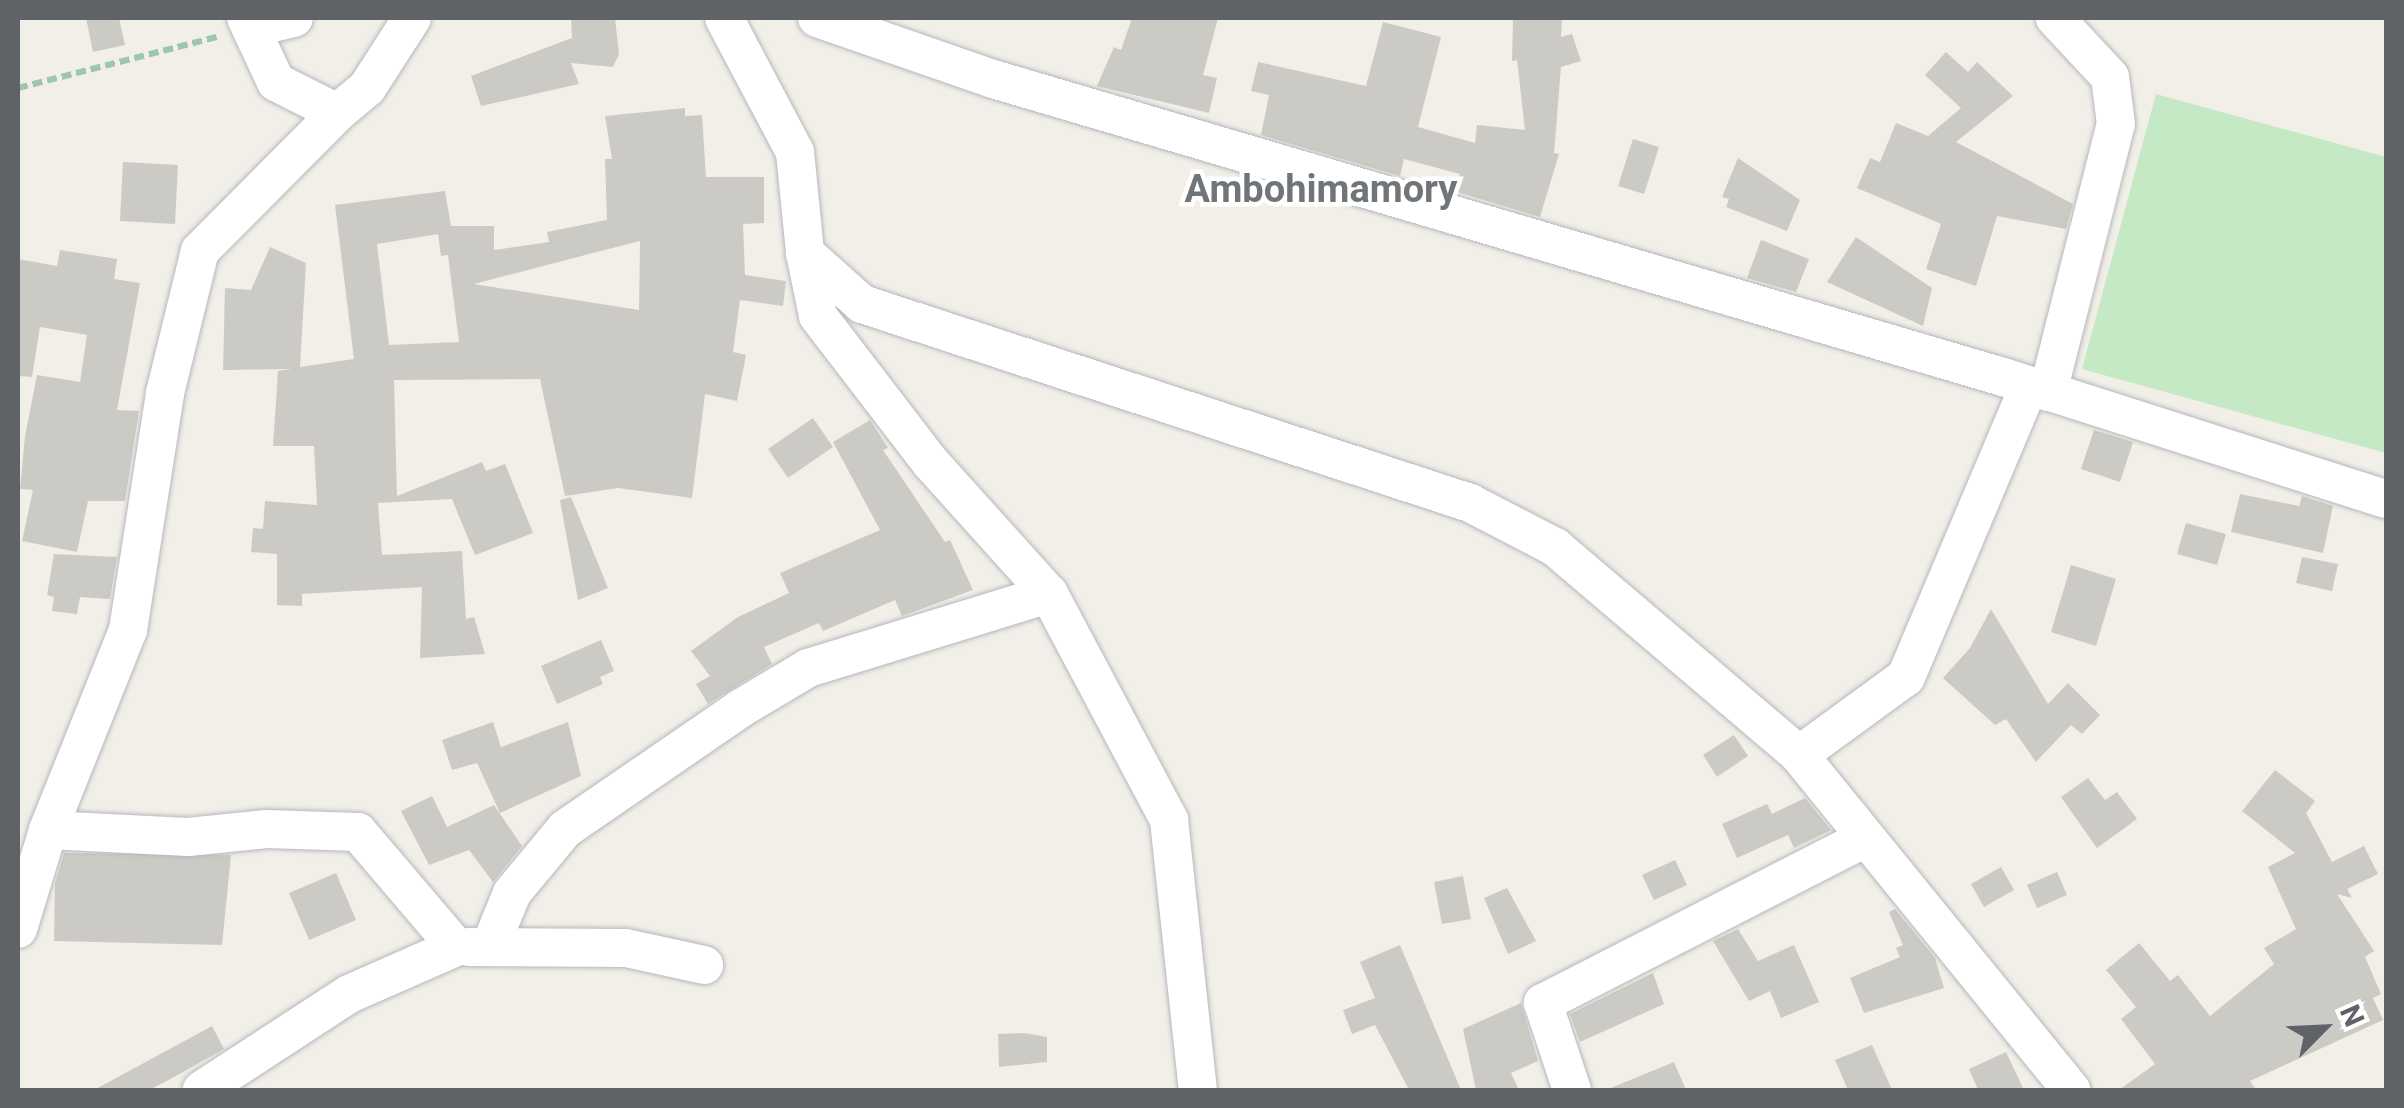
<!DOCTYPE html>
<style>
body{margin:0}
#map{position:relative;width:2404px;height:1108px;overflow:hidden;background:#f1efe8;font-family:Roboto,sans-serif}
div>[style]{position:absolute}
.green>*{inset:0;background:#c5e8c5}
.building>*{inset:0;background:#cccac5}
.path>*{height:6px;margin-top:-3px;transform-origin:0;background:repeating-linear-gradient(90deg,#9cc7a9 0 10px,transparent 0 15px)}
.roads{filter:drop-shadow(0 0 2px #b5b8bc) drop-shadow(0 0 2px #b5b8bc)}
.street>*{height:38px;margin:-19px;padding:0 19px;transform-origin:19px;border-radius:19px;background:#fff}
span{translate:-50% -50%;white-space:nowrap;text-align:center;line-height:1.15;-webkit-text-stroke:9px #fff;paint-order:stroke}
.district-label{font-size:38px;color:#70757a;font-weight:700}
.frame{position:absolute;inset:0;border:20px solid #5f6368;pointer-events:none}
.north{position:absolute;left:2274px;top:978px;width:100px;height:100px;-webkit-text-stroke:8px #fff;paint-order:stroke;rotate:66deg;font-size:28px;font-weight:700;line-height:40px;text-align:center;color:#5f6368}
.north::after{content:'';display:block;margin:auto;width:35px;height:45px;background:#5f6368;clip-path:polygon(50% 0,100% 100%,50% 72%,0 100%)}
</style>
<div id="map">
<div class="green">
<div style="clip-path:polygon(2156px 94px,2386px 157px,2386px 453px,2082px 369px)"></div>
</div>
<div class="building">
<div style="clip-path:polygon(86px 18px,119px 18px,125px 45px,93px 52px)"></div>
<div style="clip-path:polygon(571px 18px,615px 18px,619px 54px,613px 67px,571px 63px,579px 84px,481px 106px,471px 76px,572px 38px)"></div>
<div style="clip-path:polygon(1132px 18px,1218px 18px,1203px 75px,1217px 78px,1209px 113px,1097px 86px,1114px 47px,1121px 50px)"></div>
<div style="clip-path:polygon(1513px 18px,1562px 18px,1561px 37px,1572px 34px,1581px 61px,1561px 67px,1554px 153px,1559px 154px,1540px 217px,1454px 191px,1460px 174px,1404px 159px,1400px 176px,1261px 135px,1269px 95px,1251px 91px,1258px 62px,1366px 86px,1383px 22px,1441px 37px,1418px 127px,1475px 143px,1477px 125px,1525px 130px,1517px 60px,1512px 61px)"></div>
<div style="clip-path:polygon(1946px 52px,1968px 72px,1977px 62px,2013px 96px,1956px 142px,2073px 204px,2066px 229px,1997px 216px,1976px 286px,1926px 269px,1941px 224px,1857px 188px,1870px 158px,1880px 162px,1896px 123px,1928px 136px,1961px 108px,1925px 75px)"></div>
<div style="clip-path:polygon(evenodd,685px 108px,685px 116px,702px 115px,706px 177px,764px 177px,764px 223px,743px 224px,745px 275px,786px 281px,783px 306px,740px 300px,733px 352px,746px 355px,737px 401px,705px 394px,692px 498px,618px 488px,565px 496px,540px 379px,394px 380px,397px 496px,482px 462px,486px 471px,505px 464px,533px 533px,475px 555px,452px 499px,378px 503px,382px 555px,462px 551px,466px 619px,474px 617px,485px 654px,420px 658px,422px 587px,302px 594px,302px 606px,277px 605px,277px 554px,251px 552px,253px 528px,263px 529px,265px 501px,317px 505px,314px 446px,273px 446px,278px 371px,292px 369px,223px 370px,225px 288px,251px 290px,270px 247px,306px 263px,300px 367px,354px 359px,335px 205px,445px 191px,451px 226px,494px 226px,494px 250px,549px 242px,547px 232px,607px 220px,605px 159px,612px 159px,605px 116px,685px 108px,438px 234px,441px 256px,448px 255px,459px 342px,389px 345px,377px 244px,438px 234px,685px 108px,640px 241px,639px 310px,474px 284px,589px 254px,640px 241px)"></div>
<div style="clip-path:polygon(1633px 139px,1659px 147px,1644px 194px,1618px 186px)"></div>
<div style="clip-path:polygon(1738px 158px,1800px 200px,1787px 231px,1726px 207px,1729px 199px,1722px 197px)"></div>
<div style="clip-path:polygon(123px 162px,178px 165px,175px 224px,120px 221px)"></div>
<div style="clip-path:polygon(1856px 237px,1932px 288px,1923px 326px,1827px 282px)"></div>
<div style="clip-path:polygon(1761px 240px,1809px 259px,1796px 292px,1747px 278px)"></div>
<div style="clip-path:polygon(60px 250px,117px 259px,114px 279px,140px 283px,117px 410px,139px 411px,125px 501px,88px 501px,77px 552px,22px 541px,33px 490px,20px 489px,25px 436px,37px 375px,80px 382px,87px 335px,40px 327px,32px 377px,18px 376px,18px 259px,57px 266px)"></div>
<div style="clip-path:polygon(813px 418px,833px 447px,788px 478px,768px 449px)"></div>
<div style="clip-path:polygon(870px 420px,888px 448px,883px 450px,945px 542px,950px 540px,973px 590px,902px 616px,895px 600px,823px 631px,819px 623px,764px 647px,772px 664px,708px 704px,696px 684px,710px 676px,691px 651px,738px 617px,789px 593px,780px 573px,880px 530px,833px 442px)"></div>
<div style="clip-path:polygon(2094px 430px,2133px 442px,2120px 482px,2081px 469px)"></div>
<div style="clip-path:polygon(2240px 494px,2299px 506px,2302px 496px,2333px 506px,2323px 553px,2231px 532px)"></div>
<div style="clip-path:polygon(571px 497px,608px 588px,578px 600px,560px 500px)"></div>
<div style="clip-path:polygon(2186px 523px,2226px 534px,2217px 565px,2177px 554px)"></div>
<div style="clip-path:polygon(54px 554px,117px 557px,110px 599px,80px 597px,77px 614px,52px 611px,54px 597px,47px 595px)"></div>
<div style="clip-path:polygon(2302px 557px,2338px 564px,2332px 591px,2296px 583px)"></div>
<div style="clip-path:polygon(2071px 565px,2116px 579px,2096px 646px,2051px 632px)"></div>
<div style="clip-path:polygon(1991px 609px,2048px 704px,2068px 683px,2100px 715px,2082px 734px,2071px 725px,2036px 762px,2006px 719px,1995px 725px,1943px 678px,1970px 648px)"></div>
<div style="clip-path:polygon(601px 640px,614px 671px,600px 677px,603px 684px,557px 704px,541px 666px)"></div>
<div style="clip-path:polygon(493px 722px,501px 747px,568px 722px,581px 776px,500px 813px,477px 763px,452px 770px,442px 740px)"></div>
<div style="clip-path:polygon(1734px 735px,1748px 756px,1717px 777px,1703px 755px)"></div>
<div style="clip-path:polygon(2275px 770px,2315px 801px,2306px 813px,2332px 862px,2364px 846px,2378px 874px,2347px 889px,2352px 898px,2337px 894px,2374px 951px,2365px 957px,2381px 994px,2373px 998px,2383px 1020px,2250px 1081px,2256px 1090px,2119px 1090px,2155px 1064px,2121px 1019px,2136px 1007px,2106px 970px,2139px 943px,2170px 981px,2178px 975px,2210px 1016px,2274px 964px,2264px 948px,2296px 929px,2268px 867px,2295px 853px,2242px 811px)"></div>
<div style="clip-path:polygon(2088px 778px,2105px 800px,2117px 792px,2137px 819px,2097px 848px,2061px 797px)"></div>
<div style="clip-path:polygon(432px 796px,447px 827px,494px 805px,522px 846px,493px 882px,469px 850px,429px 865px,401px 811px)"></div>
<div style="clip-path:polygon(1805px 798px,1831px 830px,1794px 848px,1788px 835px,1737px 858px,1722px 824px,1767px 804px,1772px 814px)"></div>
<div style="clip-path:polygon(64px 853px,231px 855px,222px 945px,54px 941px,55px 884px)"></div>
<div style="clip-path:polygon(1675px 860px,1687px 885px,1654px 900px,1642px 875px)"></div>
<div style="clip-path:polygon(2001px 867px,2014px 890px,1984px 907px,1971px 884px)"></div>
<div style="clip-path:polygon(2057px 872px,2067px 895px,2037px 908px,2027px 885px)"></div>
<div style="clip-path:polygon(336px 873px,356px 920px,309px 940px,289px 893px)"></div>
<div style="clip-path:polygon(1463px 876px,1471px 919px,1442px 924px,1434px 882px)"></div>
<div style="clip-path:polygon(1507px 888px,1536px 941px,1508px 954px,1484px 898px)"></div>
<div style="clip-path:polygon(1895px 909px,1935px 958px,1944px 988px,1864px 1013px,1850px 978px,1900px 957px,1896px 948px,1903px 945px,1889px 912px)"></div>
<div style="clip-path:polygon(1738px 929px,1758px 961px,1794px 945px,1819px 1002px,1781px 1018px,1770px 991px,1749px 1001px,1713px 941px)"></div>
<div style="clip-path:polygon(1400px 945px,1461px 1090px,1409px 1090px,1375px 1025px,1352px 1034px,1343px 1010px,1375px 998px,1360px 962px)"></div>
<div style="clip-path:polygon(1653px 973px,1664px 1004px,1580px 1042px,1570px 1014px)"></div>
<div style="clip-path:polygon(1521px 1003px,1538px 1061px,1511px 1073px,1519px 1090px,1476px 1090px,1463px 1029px)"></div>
<div style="clip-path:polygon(212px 1026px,224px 1049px,165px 1082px,149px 1090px,94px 1090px)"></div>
<div style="clip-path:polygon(1024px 1033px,1047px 1037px,1047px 1062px,999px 1067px,998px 1034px)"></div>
<div style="clip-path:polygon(1872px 1045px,1892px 1090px,1848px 1090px,1835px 1060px)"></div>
<div style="clip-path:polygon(2006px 1052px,2024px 1090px,1978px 1090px,1969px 1069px)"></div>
<div style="clip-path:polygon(1674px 1062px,1686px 1090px,1606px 1090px)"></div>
</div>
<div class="path">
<div style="left:18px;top:88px;width:209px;rotate:-14.4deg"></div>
</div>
<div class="roads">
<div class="street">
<div style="left:246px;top:18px;width:71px;rotate:64.9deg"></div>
<div style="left:276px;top:82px;width:68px;rotate:26.9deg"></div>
<div style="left:337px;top:113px;width:39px;rotate:-40deg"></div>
<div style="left:367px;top:88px;width:83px;rotate:-57.3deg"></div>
<div style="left:724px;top:18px;width:152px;rotate:62.1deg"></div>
<div style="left:795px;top:152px;width:101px;rotate:84.3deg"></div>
<div style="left:805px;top:253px;width:76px;rotate:41.8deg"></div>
<div style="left:862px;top:304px;width:640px;rotate:18.12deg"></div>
<div style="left:1470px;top:503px;width:96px;rotate:27.4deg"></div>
<div style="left:1555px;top:547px;width:321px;rotate:40.4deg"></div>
<div style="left:1799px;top:755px;width:432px;rotate:50.9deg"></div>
<div style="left:817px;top:18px;width:186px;rotate:19.1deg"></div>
<div style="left:993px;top:79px;width:1053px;rotate:16.44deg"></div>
<div style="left:2003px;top:377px;width:402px;rotate:17.7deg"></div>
<div style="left:251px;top:28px;width:44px;rotate:-13.1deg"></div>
<div style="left:805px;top:253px;width:64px;rotate:78.3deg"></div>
<div style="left:818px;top:316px;width:185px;rotate:52.5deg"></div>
<div style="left:931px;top:463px;width:176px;rotate:48deg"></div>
<div style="left:1049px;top:594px;width:256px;rotate:62deg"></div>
<div style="left:1169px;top:820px;width:272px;rotate:83.9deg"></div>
<div style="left:2048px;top:392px;width:276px;rotate:-75.8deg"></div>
<div style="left:2116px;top:124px;width:47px;rotate:-97.3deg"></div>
<div style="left:2110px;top:77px;width:81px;rotate:-133deg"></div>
<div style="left:1799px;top:755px;width:132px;rotate:-36.1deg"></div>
<div style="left:1906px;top:677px;width:316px;rotate:-67.1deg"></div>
<div style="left:48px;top:830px;width:140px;rotate:2.9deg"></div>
<div style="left:188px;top:837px;width:79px;rotate:-5.8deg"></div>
<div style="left:267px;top:829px;width:91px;rotate:1.9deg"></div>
<div style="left:358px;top:832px;width:151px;rotate:49.6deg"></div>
<div style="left:456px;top:947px;width:117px;rotate:156.3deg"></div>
<div style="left:349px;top:994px;width:176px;rotate:146.9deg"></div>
<div style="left:18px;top:929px;width:103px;rotate:-73.1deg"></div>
<div style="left:48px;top:830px;width:215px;rotate:-68.2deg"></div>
<div style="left:128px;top:630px;width:240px;rotate:-81.1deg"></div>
<div style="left:165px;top:393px;width:146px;rotate:-76.2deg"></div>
<div style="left:200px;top:251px;width:194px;rotate:-45.2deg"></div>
<div style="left:469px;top:947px;width:157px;rotate:0.4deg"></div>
<div style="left:626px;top:948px;width:80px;rotate:12.3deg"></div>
<div style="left:490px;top:947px;width:58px;rotate:-67.8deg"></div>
<div style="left:512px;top:893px;width:83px;rotate:-50.4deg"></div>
<div style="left:565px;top:829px;width:214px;rotate:-34.5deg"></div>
<div style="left:741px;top:708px;width:78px;rotate:-30.8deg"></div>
<div style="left:808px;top:668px;width:252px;rotate:-17.1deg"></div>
<div style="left:1572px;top:1090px;width:92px;rotate:-108.4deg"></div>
<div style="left:1543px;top:1003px;width:360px;rotate:-27.1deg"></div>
</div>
</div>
<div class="district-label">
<span style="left:1321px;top:190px">Ambohimamory</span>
</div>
<div class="frame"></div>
<div class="north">N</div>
</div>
